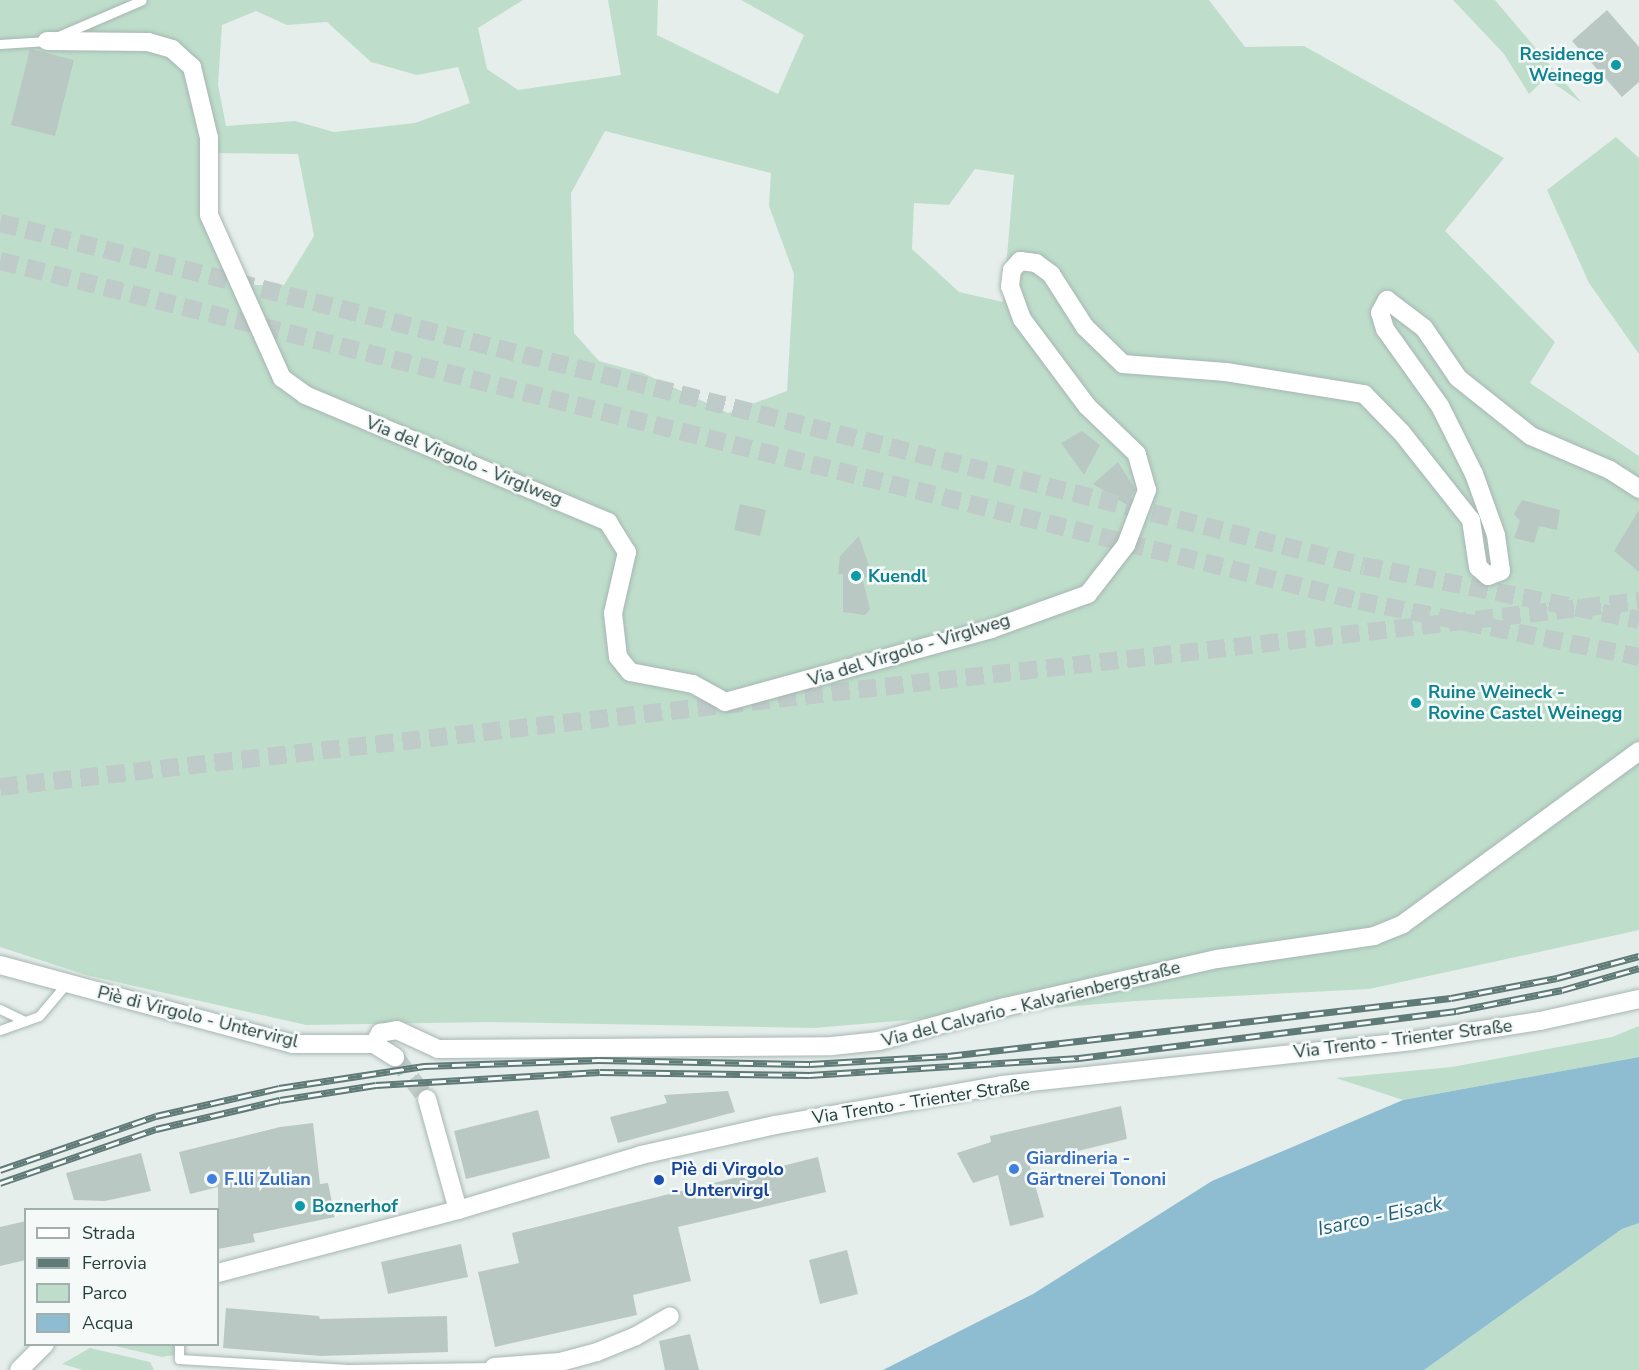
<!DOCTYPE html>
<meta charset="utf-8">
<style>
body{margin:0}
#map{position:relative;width:1639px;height:1370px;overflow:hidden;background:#e5eeeb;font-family:"Nunito Sans",sans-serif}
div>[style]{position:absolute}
.green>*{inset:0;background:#bedecb}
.water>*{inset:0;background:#8ebdd1}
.building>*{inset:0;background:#bac8c4}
.street-tunnel>*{height:18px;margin-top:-9px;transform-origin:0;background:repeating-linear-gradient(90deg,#becbc8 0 18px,transparent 0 27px)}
.primary-tunnel>*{height:18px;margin-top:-9px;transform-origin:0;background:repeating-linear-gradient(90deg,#becbc8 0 18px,transparent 0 27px)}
.highway-tunnel>*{height:18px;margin-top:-9px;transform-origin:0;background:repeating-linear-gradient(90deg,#becbc8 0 18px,transparent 0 27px)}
.roads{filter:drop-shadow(0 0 2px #a7b6b3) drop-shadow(0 0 2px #a7b6b3)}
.lane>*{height:9px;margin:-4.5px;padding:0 4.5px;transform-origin:4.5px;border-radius:4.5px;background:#fff}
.street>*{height:18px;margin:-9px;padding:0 9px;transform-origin:9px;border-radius:9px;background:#fff}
.secondary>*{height:18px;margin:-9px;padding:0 9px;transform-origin:9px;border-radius:9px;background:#fff}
.rail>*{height:7px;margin-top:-3.5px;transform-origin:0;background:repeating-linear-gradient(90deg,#f5faf8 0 14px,#5f7a77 0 28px);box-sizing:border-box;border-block:2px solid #5f7a77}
.dots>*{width:16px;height:16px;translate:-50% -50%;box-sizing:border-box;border:3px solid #f5faf8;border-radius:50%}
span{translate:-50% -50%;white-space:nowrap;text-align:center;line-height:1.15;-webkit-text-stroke:5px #f5faf8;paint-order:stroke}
.culture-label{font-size:18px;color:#0d838f;font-weight:700}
.right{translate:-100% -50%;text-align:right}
.left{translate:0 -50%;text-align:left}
.street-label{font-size:18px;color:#243f3c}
.shop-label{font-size:18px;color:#366cbe;font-weight:700}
.transit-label{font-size:18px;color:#164399;font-weight:700}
.water-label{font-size:20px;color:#1f5e7b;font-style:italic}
.legend{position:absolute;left:24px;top:1208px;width:195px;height:138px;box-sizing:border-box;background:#f5faf8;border:2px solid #a1afad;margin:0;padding:8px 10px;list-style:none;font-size:18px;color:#243f3c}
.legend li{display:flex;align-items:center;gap:12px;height:30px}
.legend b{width:30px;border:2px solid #a1afad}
</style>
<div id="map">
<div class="green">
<div style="clip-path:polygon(evenodd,0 0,523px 0,478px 28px,487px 69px,518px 90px,621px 75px,608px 0,658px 0,657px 35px,778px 94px,804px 35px,741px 0,1209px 0,1245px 47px,1304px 46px,1504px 158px,1445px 231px,1555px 342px,1530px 383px,1639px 456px,1639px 930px,1369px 989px,1135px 1001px,814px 1028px,489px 1022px,306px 1025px,86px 975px,0 947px,0 0,256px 11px,287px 25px,327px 22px,371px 62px,417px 75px,458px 67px,470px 103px,415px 123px,334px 132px,295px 121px,226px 126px,218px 85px,222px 25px,256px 11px,0 0,605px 131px,771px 173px,769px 206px,794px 274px,787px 391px,728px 413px,643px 373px,599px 361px,574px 333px,571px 193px,605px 131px,0 0,215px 153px,298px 154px,314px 236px,284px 285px,247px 285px,215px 215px,215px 153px,0 0,975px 169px,1014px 175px,1003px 302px,959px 292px,912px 249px,914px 203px,949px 205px,975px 169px)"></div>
<div style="clip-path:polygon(1453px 0,1495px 0,1582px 103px,1546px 78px,1529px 94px,1504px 54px)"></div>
<div style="clip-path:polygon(1616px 137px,1639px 158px,1639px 354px,1589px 283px,1547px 190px)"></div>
<div style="clip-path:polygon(1639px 1026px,1639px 1057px,1403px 1100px,1336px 1078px,1452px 1067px,1612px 1037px)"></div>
<div style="clip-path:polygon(1639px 1223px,1639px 1370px,1424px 1370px,1622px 1229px)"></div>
<div style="clip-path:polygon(111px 1345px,175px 1345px,174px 1355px,162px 1357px)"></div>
<div style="clip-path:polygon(90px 1348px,150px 1362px,154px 1370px,83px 1370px,62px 1364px)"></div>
</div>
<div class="water">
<div style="clip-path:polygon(1639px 1057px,1639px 1223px,1622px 1229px,1424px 1370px,883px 1370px,1033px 1294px,1212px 1181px,1403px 1100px)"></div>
</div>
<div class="building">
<div style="clip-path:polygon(1607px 10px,1639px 47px,1639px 82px,1622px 97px,1572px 41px)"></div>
<div style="clip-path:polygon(30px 49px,74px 60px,55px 136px,11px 125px)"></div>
<div style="clip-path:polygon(1082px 431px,1100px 445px,1084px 475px,1061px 443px)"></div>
<div style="clip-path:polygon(1118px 462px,1135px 489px,1127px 505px,1093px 484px)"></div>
<div style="clip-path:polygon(1522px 500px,1560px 510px,1557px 530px,1539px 526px,1534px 543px,1514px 538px,1520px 521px,1514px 514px)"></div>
<div style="clip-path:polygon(740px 504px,766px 510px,760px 536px,734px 530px)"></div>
<div style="clip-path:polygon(1639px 510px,1639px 572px,1614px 551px)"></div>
<div style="clip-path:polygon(859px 536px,870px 569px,870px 578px,862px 577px,870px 609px,865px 615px,843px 612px,843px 574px,838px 574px,840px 556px)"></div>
<div style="clip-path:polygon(728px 1091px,735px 1112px,618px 1143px,610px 1117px,667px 1103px,664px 1095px)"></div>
<div style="clip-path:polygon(1121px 1106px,1127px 1139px,1029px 1163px,1044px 1217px,1010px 1226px,998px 1175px,973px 1183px,957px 1153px,991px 1142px,990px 1136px)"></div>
<div style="clip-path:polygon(538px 1110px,550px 1158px,466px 1179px,454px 1131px)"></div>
<div style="clip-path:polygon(313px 1123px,320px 1184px,328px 1183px,335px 1217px,253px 1234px,255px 1242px,218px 1249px,218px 1187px,190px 1194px,179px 1152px,280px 1127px)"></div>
<div style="clip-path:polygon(141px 1153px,151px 1191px,105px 1201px,74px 1200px,66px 1173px)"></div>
<div style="clip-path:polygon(818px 1157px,826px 1192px,678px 1227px,691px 1281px,633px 1295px,637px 1315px,495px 1347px,478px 1272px,519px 1263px,512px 1233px)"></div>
<div style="clip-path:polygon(26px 1221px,26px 1260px,0 1266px,0 1227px)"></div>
<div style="clip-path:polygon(461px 1244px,468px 1277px,388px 1294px,381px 1262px)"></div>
<div style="clip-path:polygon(847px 1250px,858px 1294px,820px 1304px,809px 1260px)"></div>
<div style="clip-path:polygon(226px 1308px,319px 1316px,320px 1319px,447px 1316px,448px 1352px,321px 1356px,223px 1348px)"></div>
<div style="clip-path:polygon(690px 1334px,699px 1370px,665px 1370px,659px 1341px)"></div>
</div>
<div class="street-tunnel">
<div style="left:395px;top:1057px;width:53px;rotate:52.7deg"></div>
</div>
<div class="primary-tunnel">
<div style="left:0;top:787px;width:1650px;rotate:-6.47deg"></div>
</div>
<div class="highway-tunnel">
<div style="left:0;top:223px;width:1406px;rotate:14.12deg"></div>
<div style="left:1364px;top:566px;width:280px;rotate:11.1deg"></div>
<div style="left:0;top:261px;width:1401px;rotate:14.05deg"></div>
<div style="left:1359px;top:601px;width:286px;rotate:11.3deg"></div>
</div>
<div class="roads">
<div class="lane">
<div style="left:0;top:44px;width:47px;rotate:-3.7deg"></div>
<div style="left:47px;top:41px;width:103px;rotate:-23.3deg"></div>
<div style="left:0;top:1009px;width:28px;rotate:26deg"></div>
<div style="left:0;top:1030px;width:41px;rotate:-19.7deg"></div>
<div style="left:39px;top:1016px;width:43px;rotate:-49.7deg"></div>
<div style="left:179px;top:1344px;width:15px;rotate:90deg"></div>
<div style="left:179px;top:1359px;width:169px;rotate:3.4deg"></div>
<div style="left:348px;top:1369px;width:146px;rotate:-0.8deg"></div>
</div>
<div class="street">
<div style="left:47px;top:41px;width:101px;rotate:0.6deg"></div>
<div style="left:148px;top:42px;width:25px;rotate:16deg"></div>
<div style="left:172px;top:49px;width:27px;rotate:42deg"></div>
<div style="left:192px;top:67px;width:73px;rotate:76.5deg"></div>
<div style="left:209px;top:138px;width:77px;rotate:90deg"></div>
<div style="left:209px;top:215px;width:179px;rotate:65.9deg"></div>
<div style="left:282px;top:378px;width:29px;rotate:36deg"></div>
<div style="left:305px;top:395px;width:329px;rotate:22.7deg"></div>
<div style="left:608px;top:522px;width:36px;rotate:58deg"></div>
<div style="left:627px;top:552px;width:63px;rotate:102.9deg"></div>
<div style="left:613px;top:613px;width:44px;rotate:83.5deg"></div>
<div style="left:618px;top:657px;width:19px;rotate:51deg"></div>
<div style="left:630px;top:672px;width:64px;rotate:10.8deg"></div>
<div style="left:693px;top:684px;width:37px;rotate:29deg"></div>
<div style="left:725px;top:702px;width:276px;rotate:-15.3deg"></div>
<div style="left:991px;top:629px;width:103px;rotate:-19.8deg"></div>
<div style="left:1088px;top:594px;width:62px;rotate:-52.2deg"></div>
<div style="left:1126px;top:545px;width:59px;rotate:-69.1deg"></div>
<div style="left:1147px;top:490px;width:37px;rotate:-106deg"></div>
<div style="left:1137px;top:454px;width:69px;rotate:-136.2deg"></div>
<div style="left:1087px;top:406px;width:109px;rotate:-126.8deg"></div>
<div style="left:1022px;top:319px;width:35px;rotate:-110deg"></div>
<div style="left:1010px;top:286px;width:16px;rotate:-83deg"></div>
<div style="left:1012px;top:270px;width:12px;rotate:-48deg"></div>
<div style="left:1020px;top:261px;width:16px;rotate:7deg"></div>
<div style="left:1036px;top:263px;width:19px;rotate:36deg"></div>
<div style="left:1051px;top:274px;width:63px;rotate:57.3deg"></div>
<div style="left:1085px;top:327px;width:53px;rotate:44.2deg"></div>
<div style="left:1123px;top:364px;width:103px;rotate:4.4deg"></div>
<div style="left:1226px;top:372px;width:140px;rotate:9.1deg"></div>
<div style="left:1364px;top:394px;width:54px;rotate:45.7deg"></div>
<div style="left:1402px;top:433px;width:111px;rotate:51.6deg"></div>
<div style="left:1471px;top:520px;width:48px;rotate:81.5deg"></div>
<div style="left:1478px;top:567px;width:13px;rotate:42deg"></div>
<div style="left:1488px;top:576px;width:14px;rotate:-21deg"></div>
<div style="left:1501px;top:571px;width:36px;rotate:-98deg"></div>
<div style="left:1496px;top:535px;width:65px;rotate:-109.8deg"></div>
<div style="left:1474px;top:474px;width:76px;rotate:-116.6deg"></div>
<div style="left:1440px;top:406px;width:95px;rotate:-125.5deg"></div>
<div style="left:1385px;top:329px;width:17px;rotate:-107deg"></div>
<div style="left:1380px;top:313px;width:15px;rotate:-62deg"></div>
<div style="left:1387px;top:300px;width:46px;rotate:37.1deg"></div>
<div style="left:1424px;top:328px;width:60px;rotate:55.8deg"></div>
<div style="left:1458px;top:378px;width:93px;rotate:38.5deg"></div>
<div style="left:1531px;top:436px;width:86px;rotate:23.3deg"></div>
<div style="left:1610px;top:470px;width:35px;rotate:33deg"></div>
<div style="left:0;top:965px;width:302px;rotate:15.1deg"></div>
<div style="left:292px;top:1044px;width:82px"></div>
<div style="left:374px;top:1044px;width:25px;rotate:32deg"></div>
<div style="left:374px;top:1044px;width:13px;rotate:-61deg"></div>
<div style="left:380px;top:1033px;width:17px;rotate:-10deg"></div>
<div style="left:397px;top:1030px;width:45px;rotate:24.9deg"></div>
<div style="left:438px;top:1049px;width:394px;rotate:-0.4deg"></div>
<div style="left:832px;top:1046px;width:47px;rotate:-6.1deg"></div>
<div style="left:879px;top:1041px;width:131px;rotate:-15.1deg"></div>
<div style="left:1005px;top:1007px;width:217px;rotate:-12.8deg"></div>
<div style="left:1217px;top:959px;width:159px;rotate:-8.3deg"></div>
<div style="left:1374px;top:936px;width:31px;rotate:-22deg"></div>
<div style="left:1403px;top:924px;width:293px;rotate:-36.2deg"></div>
<div style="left:427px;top:1099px;width:115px;rotate:74.4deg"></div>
<div style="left:494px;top:1367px;width:66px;rotate:-4.3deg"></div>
<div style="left:560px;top:1362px;width:38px;rotate:-15deg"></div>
<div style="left:597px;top:1352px;width:42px;rotate:-22.3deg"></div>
<div style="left:636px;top:1336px;width:39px;rotate:-30deg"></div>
</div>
<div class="secondary">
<div style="left:218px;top:1273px;width:248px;rotate:-14.7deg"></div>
<div style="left:458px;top:1210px;width:191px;rotate:-16.7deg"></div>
<div style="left:641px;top:1155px;width:137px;rotate:-12.6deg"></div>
<div style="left:775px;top:1125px;width:230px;rotate:-10deg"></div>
<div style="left:1002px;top:1085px;width:411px;rotate:-6.1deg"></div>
<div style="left:1411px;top:1041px;width:131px;rotate:-8.8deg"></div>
<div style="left:1540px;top:1021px;width:101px;rotate:-12.5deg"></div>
<div style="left:19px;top:1370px;width:37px;rotate:-45deg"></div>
</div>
</div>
<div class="rail">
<div style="left:0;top:1170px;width:165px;rotate:-19.1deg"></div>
<div style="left:156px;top:1116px;width:126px;rotate:-12.8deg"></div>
<div style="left:279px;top:1088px;width:147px;rotate:-8.6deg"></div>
<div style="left:424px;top:1066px;width:175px;rotate:-2deg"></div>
<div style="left:599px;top:1060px;width:211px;rotate:1.1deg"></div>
<div style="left:810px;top:1064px;width:138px;rotate:-3.3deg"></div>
<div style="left:948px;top:1056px;width:506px;rotate:-6.58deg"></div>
<div style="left:1451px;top:998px;width:108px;rotate:-10.7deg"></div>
<div style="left:1557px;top:978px;width:85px;rotate:-15deg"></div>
<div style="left:0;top:1183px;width:165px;rotate:-19.1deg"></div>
<div style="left:156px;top:1129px;width:127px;rotate:-13.2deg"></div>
<div style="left:280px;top:1100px;width:97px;rotate:-8.9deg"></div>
<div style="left:376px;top:1085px;width:224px;rotate:-3.3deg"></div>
<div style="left:600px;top:1072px;width:209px;rotate:0.8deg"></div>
<div style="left:809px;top:1075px;width:271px;rotate:-3.6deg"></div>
<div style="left:1079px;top:1058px;width:380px;rotate:-7.1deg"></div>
<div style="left:1456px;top:1011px;width:108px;rotate:-11.2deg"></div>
<div style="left:1562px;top:990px;width:80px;rotate:-15.9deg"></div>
</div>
<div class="dots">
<div style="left:1616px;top:65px;background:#0f9aa8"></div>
<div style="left:856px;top:576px;background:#0f9aa8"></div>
<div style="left:1416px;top:703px;background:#0f9aa8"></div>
<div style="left:1014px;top:1169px;background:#3f7fe0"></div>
<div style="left:212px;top:1179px;background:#3f7fe0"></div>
<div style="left:659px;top:1180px;background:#1a4fb4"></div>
<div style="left:300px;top:1206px;background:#0f9aa8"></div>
</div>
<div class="culture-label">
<span class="right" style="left:1604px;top:65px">Residence<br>Weinegg</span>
<span class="left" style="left:868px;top:576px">Kuendl</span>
<span class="left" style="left:1428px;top:703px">Ruine Weineck -<br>Rovine Castel Weinegg</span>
<span class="left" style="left:312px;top:1206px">Boznerhof</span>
</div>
<div class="street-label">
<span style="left:464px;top:461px;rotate:22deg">Via del Virgolo - Virglweg</span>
<span style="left:909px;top:650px;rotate:-17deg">Via del Virgolo - Virglweg</span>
<span style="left:1031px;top:1004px;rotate:-14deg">Via del Calvario - Kalvarienbergstraße</span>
<span style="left:198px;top:1017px;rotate:14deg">Piè di Virgolo - Untervirgl</span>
<span style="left:1403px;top:1039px;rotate:-7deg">Via Trento - Trienter Straße</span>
<span style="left:921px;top:1101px;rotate:-9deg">Via Trento - Trienter Straße</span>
</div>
<div class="shop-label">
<span class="left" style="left:1026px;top:1169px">Giardineria -<br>Gärtnerei Tononi</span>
<span class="left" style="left:224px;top:1179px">F.lli Zulian</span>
</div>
<div class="transit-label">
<span class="left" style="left:671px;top:1180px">Piè di Virgolo<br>- Untervirgl</span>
</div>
<div class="water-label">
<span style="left:1380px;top:1216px;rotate:-12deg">Isarco - Eisack</span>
</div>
<ul class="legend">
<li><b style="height:8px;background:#fff"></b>Strada</li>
<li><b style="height:8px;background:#5f7a77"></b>Ferrovia</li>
<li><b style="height:16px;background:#bedecb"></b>Parco</li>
<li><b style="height:16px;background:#8ebdd1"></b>Acqua</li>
</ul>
</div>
